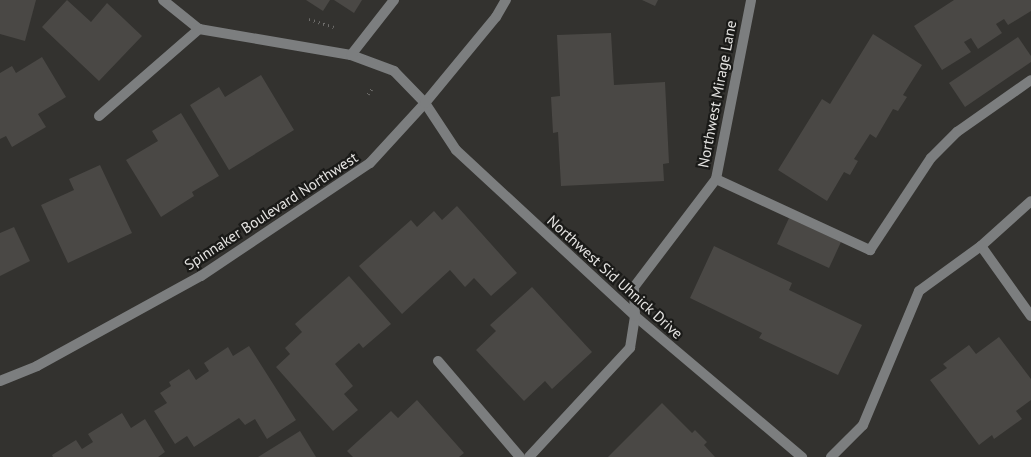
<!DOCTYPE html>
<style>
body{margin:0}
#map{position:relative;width:1031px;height:457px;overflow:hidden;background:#33322f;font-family:"PT Sans",sans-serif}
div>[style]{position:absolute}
.building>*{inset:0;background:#4a4845}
.path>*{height:3px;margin-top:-1.5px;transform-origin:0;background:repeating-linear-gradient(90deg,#6e6d6b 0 1px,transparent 0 5px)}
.service>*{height:10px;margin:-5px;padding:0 5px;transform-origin:5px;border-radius:5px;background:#7c7e7f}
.minor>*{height:10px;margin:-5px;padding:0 5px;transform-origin:5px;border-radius:5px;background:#7c7e7f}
span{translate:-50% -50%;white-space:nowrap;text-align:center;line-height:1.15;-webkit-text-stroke:4.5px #1a1a18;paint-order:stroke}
.street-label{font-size:15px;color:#e5e4e2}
</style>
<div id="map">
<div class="building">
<div style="clip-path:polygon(0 0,36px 0,25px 41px,0 34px)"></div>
<div style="clip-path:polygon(67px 0,91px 22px,107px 3px,142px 36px,99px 81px,42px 27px)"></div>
<div style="clip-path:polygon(306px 0,330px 0,323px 11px)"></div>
<div style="clip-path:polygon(334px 0,362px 0,354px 13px)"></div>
<div style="clip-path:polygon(642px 0,658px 0,655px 6px)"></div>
<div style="clip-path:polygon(954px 0,1031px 0,1031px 11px,1008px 25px,1004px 19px,996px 24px,1002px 33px,978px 49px,971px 38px,964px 42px,971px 52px,942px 70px,914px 26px)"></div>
<div style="clip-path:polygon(611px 33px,614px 85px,665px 82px,669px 163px,663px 164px,664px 181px,561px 186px,558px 132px,553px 133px,551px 97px,560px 96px,557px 35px)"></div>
<div style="clip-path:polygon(873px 34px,922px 65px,903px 95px,907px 97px,898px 111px,893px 109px,876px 138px,870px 134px,854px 159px,858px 161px,850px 175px,844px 172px,827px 201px,778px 170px,822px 99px,830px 104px)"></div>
<div style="clip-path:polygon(1018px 37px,1031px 56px,1031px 62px,965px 107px,949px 83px)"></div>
<div style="clip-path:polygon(42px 57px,66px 97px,38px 114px,46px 127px,12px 147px,6px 136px,0 139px,0 73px,12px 66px,16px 73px)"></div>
<div style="clip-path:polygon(261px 75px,294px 130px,229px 170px,190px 105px,219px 87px,225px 97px)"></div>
<div style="clip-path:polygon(181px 113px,219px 176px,192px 192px,194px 196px,161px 217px,126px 160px,158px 141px,152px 131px)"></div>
<div style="clip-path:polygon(100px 165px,132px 233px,68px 263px,41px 205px,74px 190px,69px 179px)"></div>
<div style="clip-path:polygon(457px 206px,517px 273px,491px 296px,474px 278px,465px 287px,450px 270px,402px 314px,359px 266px,411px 220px,417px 227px,434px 211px,442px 220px)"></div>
<div style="clip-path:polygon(789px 218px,841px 242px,829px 268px,777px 244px)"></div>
<div style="clip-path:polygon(14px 227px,30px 261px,0 276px,0 233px)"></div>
<div style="clip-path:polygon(714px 246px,792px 283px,789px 290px,862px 325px,838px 375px,759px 338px,762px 333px,690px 298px)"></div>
<div style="clip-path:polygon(349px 276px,391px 324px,363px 348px,359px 343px,335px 364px,353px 386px,344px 394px,358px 410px,333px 431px,276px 367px,290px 354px,285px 348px,302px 332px,295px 324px)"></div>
<div style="clip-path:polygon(532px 287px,592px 352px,552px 389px,545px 381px,524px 401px,476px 350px,496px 331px,490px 325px)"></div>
<div style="clip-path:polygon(999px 337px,1031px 379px,1031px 400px,1016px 411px,1022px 419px,994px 439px,992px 435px,979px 445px,930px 380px,947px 368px,943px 364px,969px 345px,976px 354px)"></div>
<div style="clip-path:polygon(249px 346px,296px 420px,267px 439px,255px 419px,245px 425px,239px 418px,194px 447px,187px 436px,175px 444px,154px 411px,167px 403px,160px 393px,171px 386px,169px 382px,189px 369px,196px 380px,209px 371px,204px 363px,228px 347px,233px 356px)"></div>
<div style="clip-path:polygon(417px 400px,464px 453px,459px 457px,353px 457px,347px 451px,391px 411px,398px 418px)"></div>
<div style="clip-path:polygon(662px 403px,692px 433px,695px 430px,707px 442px,704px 445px,715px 457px,608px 457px)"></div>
<div style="clip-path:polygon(122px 413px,131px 428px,145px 419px,165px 452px,158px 457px,53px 457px,52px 455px,76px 440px,82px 449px,93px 442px,88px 434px)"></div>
<div style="clip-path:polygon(300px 431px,316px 457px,258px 457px)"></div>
</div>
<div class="path">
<div style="left:309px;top:19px;width:26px;rotate:18deg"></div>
<div style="left:368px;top:94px;width:9px;rotate:-54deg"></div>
</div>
<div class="service">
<div style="left:716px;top:179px;width:170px;rotate:24.8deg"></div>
<div style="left:870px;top:250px;width:110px;rotate:-56.5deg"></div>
<div style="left:931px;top:158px;width:37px;rotate:-45deg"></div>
<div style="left:957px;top:132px;width:90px;rotate:-35.1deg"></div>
</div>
<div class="minor">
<div style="left:163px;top:0;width:46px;rotate:38.9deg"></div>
<div style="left:199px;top:29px;width:154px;rotate:9.7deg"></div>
<div style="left:351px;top:55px;width:46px;rotate:20.4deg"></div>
<div style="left:394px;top:71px;width:45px;rotate:45.9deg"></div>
<div style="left:425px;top:103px;width:56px;rotate:56.6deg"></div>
<div style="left:456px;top:150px;width:244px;rotate:42.8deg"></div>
<div style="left:635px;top:316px;width:219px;rotate:40.2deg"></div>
<div style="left:351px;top:55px;width:70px;rotate:-52deg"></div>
<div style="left:99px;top:116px;width:133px;rotate:-41deg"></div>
<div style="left:981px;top:246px;width:86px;rotate:54.5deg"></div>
<div style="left:438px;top:361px;width:126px;rotate:49.5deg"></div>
<div style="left:0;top:381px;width:40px;rotate:-22deg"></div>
<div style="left:37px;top:366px;width:187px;rotate:-28.8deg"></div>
<div style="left:201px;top:276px;width:203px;rotate:-33.8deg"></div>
<div style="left:370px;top:163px;width:81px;rotate:-47.5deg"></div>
<div style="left:425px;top:103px;width:112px;rotate:-50.5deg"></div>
<div style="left:496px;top:17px;width:20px;rotate:-60deg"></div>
<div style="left:529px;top:457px;width:149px;rotate:-47.2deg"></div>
<div style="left:630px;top:348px;width:32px;rotate:-81deg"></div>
<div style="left:635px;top:316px;width:29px;rotate:-92deg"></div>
<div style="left:634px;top:287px;width:136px;rotate:-52.8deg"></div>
<div style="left:716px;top:179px;width:182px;rotate:-78.9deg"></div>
<div style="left:831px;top:457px;width:45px;rotate:-45deg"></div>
<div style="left:863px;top:425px;width:145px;rotate:-67.3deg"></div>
<div style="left:919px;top:291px;width:77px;rotate:-36deg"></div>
<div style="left:981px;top:246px;width:67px;rotate:-42deg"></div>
</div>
<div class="street-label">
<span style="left:717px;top:94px;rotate:-79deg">Northwest Mirage Lane</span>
<span style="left:271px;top:211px;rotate:-33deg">Spinnaker Boulevard Northwest</span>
<span style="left:615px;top:277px;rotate:42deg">Northwest Sid Uhnick Drive</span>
</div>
</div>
